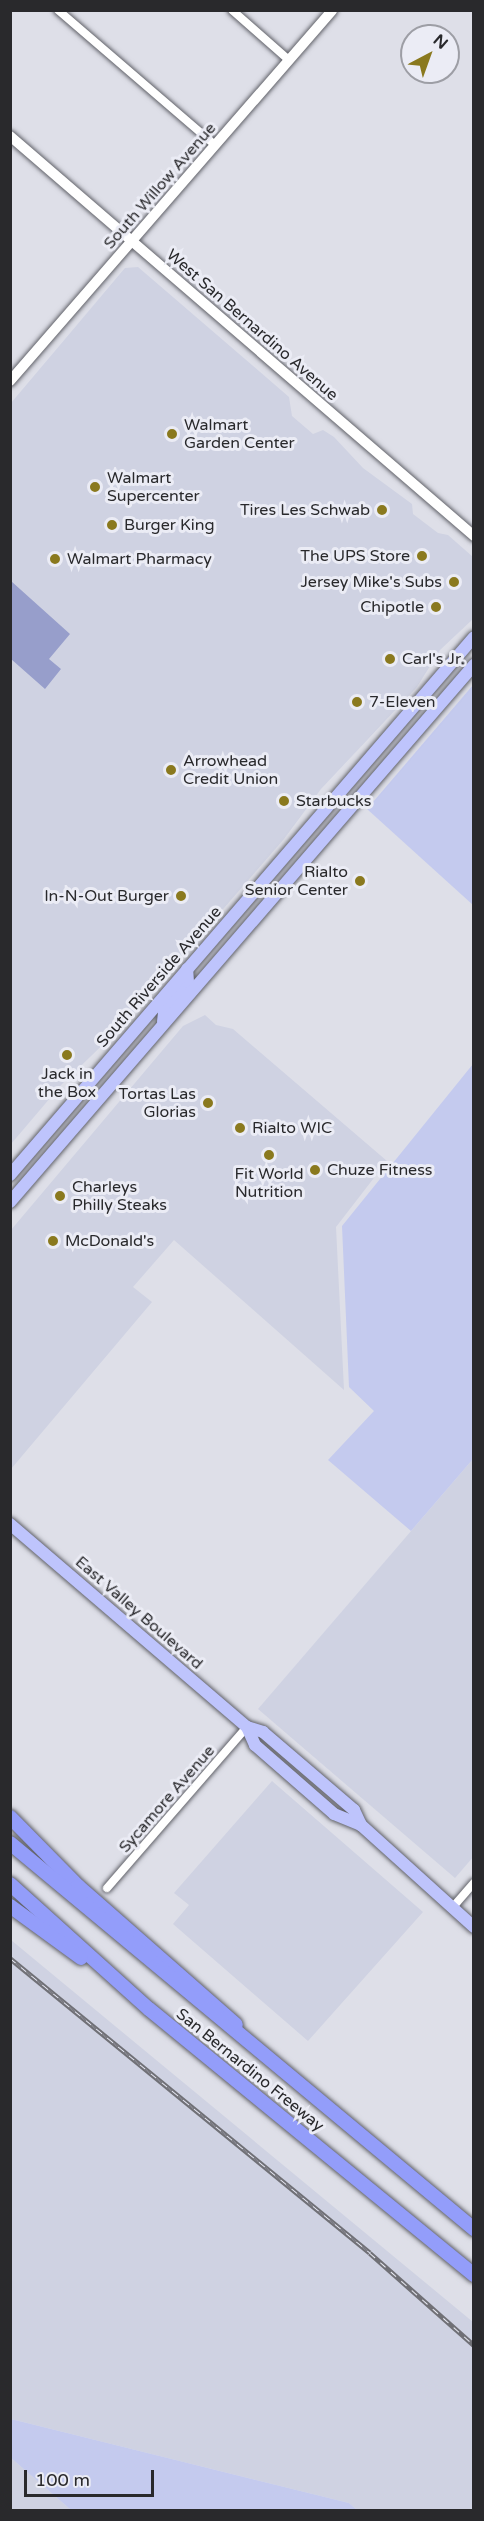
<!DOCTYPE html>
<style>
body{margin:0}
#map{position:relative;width:484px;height:2521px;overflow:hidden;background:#dedfe8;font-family:"Varela Round",sans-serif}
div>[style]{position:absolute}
.built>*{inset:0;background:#cfd2e2}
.green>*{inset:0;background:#c4caee}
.water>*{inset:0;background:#979ecb}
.roads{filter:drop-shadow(0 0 2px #616269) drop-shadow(0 0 2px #616269)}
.street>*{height:8px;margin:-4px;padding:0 4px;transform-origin:4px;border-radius:4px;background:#fff}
.secondary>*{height:10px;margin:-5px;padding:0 5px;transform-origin:5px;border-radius:5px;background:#fff}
.primary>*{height:12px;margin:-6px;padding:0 6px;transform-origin:6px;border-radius:6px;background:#bec4fc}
.highway>*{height:14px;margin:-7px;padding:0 7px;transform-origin:7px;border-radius:7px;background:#939dfa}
.rail>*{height:4.5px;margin-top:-2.25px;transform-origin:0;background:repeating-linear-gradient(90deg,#ebecf5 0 7px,#707076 0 14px);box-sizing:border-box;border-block:2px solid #707076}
.dots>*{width:16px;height:16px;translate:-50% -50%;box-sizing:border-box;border:3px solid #ebecf5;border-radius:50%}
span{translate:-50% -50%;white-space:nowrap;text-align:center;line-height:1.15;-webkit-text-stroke:6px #ebecf5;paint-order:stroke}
.street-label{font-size:16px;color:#29292c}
.poi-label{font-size:16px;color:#29292c}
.left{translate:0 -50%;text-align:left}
.right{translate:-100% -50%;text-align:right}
.frame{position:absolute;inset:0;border:12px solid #29292c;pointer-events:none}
.north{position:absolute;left:400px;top:24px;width:60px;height:60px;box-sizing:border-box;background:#ebecf5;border:2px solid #9d9ea5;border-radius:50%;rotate:41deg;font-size:16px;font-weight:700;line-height:24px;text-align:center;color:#29292c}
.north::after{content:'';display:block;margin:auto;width:21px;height:27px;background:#8a791e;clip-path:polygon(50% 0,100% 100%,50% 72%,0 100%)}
.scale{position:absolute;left:24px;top:2470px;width:130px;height:27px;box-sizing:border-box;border:3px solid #29292c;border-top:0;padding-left:8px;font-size:18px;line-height:21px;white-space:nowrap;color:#29292c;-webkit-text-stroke:4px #ebecf5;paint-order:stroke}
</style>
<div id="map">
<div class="built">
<div style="clip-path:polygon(138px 267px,289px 397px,292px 416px,313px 434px,323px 430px,334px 437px,363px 468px,412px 504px,413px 514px,438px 533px,448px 535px,473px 557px,473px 619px,440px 650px,417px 687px,321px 789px,284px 839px,117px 1031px,62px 1084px,11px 1144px,11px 403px,125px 268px)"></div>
<div style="clip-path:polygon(205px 1015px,216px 1025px,233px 1029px,387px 1161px,336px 1227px,344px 1390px,174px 1240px,133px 1287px,152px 1302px,11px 1469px,11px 1230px,183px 1026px)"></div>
<div style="clip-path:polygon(473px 1459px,474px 1856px,455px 1878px,258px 1709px)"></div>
<div style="clip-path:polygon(272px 1781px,423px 1912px,308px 2041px,173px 1924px,189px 1905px,174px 1893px)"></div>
<div style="clip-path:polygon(11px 1940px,473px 2322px,473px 2510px,357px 2510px,349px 2503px,11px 2419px)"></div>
<div style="clip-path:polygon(11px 2458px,71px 2510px,11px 2510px)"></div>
</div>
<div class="green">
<div style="clip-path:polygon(473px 685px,474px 905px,473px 905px,367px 809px)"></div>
<div style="clip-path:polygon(473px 1064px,473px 1459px,411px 1531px,328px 1460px,374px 1411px,349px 1387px,342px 1226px)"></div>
<div style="clip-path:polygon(11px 2419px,349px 2503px,357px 2510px,71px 2510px,11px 2458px)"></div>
</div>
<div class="water">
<div style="clip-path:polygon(11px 581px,70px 634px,49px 659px,61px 669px,45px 689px,11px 659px)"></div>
</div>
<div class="roads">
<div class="street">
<div style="left:58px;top:10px;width:207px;rotate:40.7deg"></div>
<div style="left:232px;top:10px;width:76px;rotate:41.3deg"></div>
<div style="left:107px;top:1888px;width:213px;rotate:-49deg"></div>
<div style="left:452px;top:1908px;width:33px;rotate:-49deg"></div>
</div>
<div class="secondary">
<div style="left:10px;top:136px;width:613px;rotate:40.76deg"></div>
<div style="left:10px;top:381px;width:491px;rotate:-49deg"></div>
</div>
<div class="primary">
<div style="left:163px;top:1022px;width:10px;rotate:-84deg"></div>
<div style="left:164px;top:1012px;width:38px;rotate:-51deg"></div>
<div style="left:188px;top:982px;width:13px;rotate:-94deg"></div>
<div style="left:10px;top:1175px;width:710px;rotate:-49.22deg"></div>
<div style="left:10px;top:1202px;width:710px;rotate:-49.17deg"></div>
<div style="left:10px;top:1524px;width:312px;rotate:40.6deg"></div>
<div style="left:247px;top:1727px;width:17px;rotate:17deg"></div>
<div style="left:263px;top:1732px;width:120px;rotate:40.6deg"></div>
<div style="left:354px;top:1810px;width:17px;rotate:65deg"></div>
<div style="left:361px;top:1825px;width:152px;rotate:42.1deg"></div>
<div style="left:247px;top:1727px;width:20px;rotate:66deg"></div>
<div style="left:255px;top:1745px;width:105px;rotate:41.1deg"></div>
<div style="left:334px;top:1814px;width:29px;rotate:22deg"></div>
</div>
<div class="highway">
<div style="left:10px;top:1817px;width:97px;rotate:45.4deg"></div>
<div style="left:78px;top:1886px;width:210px;rotate:41.3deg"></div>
<div style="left:10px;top:1843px;width:604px;rotate:39.76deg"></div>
<div style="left:10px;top:1884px;width:187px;rotate:42deg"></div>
<div style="left:149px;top:2009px;width:420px;rotate:39.3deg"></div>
<div style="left:10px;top:1906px;width:88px;rotate:36.2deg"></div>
</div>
</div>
<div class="rail">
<div style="left:10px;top:1958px;width:465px;rotate:39.3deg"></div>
<div style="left:370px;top:2253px;width:139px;rotate:41.5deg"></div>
</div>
<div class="dots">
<div style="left:172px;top:434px;background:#8a791e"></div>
<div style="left:95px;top:487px;background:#8a791e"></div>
<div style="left:382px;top:510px;background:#8a791e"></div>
<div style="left:112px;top:525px;background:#8a791e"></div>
<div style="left:422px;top:556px;background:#8a791e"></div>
<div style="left:55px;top:559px;background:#8a791e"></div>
<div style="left:454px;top:582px;background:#8a791e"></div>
<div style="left:436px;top:607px;background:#8a791e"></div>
<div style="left:390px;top:659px;background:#8a791e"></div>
<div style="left:357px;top:702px;background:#8a791e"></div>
<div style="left:171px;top:770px;background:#8a791e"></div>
<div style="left:284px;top:801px;background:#8a791e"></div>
<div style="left:360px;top:881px;background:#8a791e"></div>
<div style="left:181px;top:896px;background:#8a791e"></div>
<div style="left:67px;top:1055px;background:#8a791e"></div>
<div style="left:208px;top:1103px;background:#8a791e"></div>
<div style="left:240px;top:1128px;background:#8a791e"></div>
<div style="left:269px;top:1155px;background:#8a791e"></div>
<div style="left:315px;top:1170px;background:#8a791e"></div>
<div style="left:60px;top:1196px;background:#8a791e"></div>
<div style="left:53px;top:1241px;background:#8a791e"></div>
</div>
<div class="street-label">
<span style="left:160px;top:186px;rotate:-49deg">South Willow Avenue</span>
<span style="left:252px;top:325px;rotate:41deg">West San Bernardino Avenue</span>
<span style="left:159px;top:977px;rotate:-49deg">South Riverside Avenue</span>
<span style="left:139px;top:1613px;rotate:41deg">East Valley Boulevard</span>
<span style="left:167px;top:1799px;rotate:-49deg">Sycamore Avenue</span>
<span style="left:250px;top:2070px;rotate:39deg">San Bernardino Freeway</span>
</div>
<div class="poi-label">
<span class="left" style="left:184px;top:434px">Walmart<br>Garden Center</span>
<span class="left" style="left:107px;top:487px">Walmart<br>Supercenter</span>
<span class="right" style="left:370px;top:510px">Tires Les Schwab</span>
<span class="left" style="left:124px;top:525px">Burger King</span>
<span class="right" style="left:410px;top:556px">The UPS Store</span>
<span class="left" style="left:67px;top:559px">Walmart Pharmacy</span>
<span class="right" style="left:442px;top:582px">Jersey Mike's Subs</span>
<span class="right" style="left:424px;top:607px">Chipotle</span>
<span class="left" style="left:402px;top:659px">Carl's Jr.</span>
<span class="left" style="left:369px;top:702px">7-Eleven</span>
<span class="left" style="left:183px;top:770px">Arrowhead<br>Credit Union</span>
<span class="left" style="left:296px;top:801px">Starbucks</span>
<span class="right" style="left:348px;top:881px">Rialto<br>Senior Center</span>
<span class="right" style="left:169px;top:896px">In-N-Out Burger</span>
<span style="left:67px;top:1083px">Jack in<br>the Box</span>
<span class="right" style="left:196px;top:1103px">Tortas Las<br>Glorias</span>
<span class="left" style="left:252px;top:1128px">Rialto WIC</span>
<span class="left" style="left:327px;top:1170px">Chuze Fitness</span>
<span style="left:269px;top:1183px">Fit World<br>Nutrition</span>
<span class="left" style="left:72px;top:1196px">Charleys<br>Philly Steaks</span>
<span class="left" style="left:65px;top:1241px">McDonald's</span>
</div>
<div class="frame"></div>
<div class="north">N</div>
<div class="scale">100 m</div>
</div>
